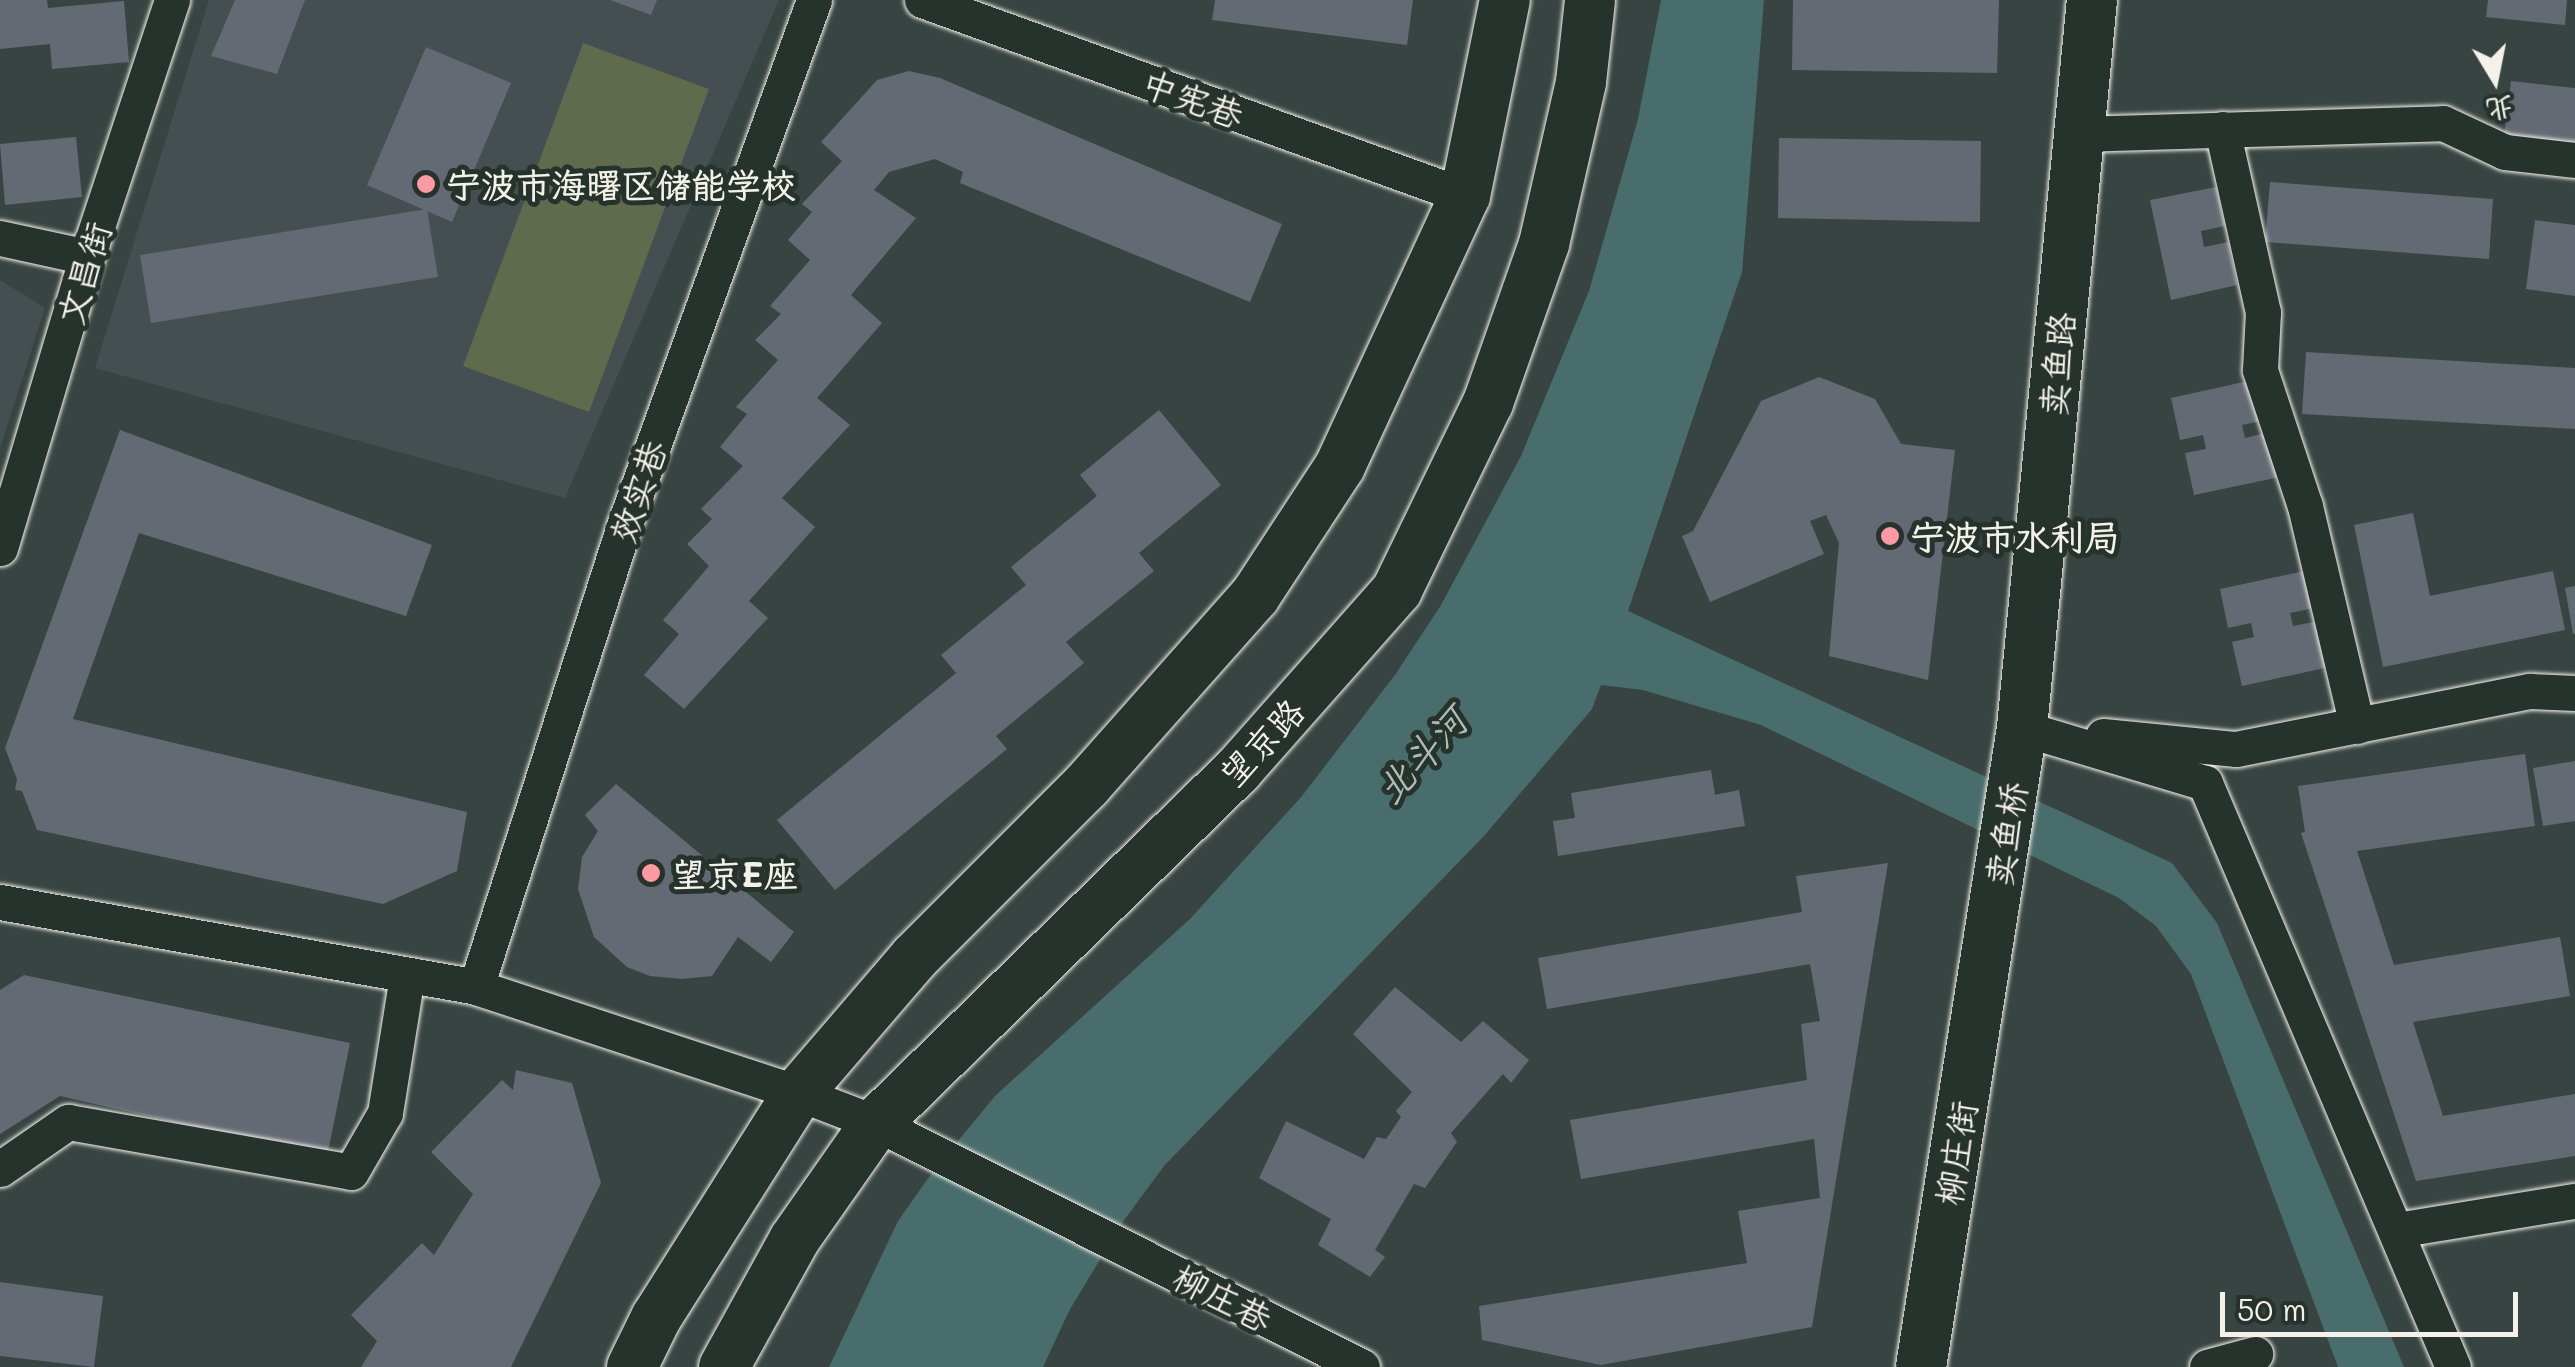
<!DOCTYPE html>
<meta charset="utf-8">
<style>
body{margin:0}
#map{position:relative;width:2575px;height:1367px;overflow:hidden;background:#384442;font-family:Mali,"LXGW WenKai TC",sans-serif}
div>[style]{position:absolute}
.built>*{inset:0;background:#454f51}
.green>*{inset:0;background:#5f6b4c}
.water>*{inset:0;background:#486d6c}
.building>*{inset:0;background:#636a74}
.roads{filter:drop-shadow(0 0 2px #f4f1e8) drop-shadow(0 0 2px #f4f1e8)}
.street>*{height:35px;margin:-17.5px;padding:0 17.5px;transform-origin:17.5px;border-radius:17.5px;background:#26332d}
.secondary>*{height:50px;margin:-25px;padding:0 25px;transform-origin:25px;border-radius:25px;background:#26332d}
.dots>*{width:28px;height:28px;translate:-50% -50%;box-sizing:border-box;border:5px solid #26332d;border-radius:50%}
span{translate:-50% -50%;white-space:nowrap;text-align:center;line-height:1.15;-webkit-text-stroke:10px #26332d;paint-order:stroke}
.street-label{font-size:35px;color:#f4f1e8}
.poi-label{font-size:35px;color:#f4f1e8;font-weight:700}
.left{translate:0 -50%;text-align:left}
.water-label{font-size:38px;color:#afbcb6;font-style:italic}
.north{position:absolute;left:2445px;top:30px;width:100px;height:100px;-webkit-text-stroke:8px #26332d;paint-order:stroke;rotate:170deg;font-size:28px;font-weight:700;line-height:40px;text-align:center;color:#f4f1e8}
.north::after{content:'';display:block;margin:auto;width:35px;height:45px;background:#f4f1e8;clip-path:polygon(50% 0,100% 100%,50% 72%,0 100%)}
.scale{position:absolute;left:2220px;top:1292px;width:298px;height:45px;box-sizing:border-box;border:5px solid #f4f1e8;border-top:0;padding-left:12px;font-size:30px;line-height:35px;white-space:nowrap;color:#f4f1e8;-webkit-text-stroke:8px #26332d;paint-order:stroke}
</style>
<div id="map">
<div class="built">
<div style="clip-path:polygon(209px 0,779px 0,565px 498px,95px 368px)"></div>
<div style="clip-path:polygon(0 280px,45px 308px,0 448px)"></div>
</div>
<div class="green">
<div style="clip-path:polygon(583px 43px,709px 89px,589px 412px,463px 366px)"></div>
</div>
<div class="water">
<div style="clip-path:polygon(1661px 0,1764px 0,1742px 272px,1628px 611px,2172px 863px,2217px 923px,2404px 1367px,2338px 1367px,2191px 974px,2156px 926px,2119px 898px,1761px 725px,1643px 690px,1601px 685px,1592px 709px,1484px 836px,1164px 1166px,1122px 1223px,1069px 1311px,1043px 1367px,829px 1367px,898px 1221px,934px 1170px,995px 1096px,1190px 919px,1302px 796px,1395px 675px,1441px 605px,1521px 456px,1589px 291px,1638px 119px)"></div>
</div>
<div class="building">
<div style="clip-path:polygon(0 0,47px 0,48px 8px,124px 1px,129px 62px,52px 69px,50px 44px,0 49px)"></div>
<div style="clip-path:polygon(235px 0,305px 0,277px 74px,211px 56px)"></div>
<div style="clip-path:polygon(610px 0,657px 0,651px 15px)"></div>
<div style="clip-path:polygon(1215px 0,1413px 0,1407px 45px,1212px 20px)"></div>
<div style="clip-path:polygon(1793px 0,1999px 0,1997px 73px,1792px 70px)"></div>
<div style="clip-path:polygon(2488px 0,2567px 0,2565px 25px,2486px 17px)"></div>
<div style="clip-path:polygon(426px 47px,511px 83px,452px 222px,367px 185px)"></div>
<div style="clip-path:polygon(909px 71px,940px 78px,1282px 224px,1250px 302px,960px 183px,963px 172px,935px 159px,889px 172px,874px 190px,916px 218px,851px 295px,882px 323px,817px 398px,850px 425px,782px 498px,815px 527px,749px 601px,768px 618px,684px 709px,644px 675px,679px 634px,663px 620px,709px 566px,687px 544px,712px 519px,701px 509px,743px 466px,720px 447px,747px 414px,736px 407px,778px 360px,755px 340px,781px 314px,770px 306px,810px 260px,788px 240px,812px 212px,802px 204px,842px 161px,821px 142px,877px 80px)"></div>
<div style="clip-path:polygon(2511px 81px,2575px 88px,2575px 143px,2504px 136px)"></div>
<div style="clip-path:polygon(76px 137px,82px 197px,5px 205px,0 144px)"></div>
<div style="clip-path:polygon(1779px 138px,1981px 141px,1980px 222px,1778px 218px)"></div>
<div style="clip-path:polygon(2270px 182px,2493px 199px,2489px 259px,2265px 242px)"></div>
<div style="clip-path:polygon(2216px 187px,2225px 226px,2201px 231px,2204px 247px,2228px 242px,2237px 285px,2171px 300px,2150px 200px)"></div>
<div style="clip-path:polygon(427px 209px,438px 277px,151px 323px,140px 255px)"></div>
<div style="clip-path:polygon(2535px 220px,2575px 225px,2575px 296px,2526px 289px)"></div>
<div style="clip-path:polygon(2306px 352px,2575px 368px,2575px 429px,2302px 414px)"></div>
<div style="clip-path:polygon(1819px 377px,1875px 399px,1901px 444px,1955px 450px,1928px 680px,1829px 656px,1839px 543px,1826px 515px,1810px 521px,1824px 554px,1710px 602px,1682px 536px,1693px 531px,1761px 401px)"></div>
<div style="clip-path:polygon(2257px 379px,2266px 420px,2242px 425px,2245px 438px,2270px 432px,2280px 477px,2194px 495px,2185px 453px,2206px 449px,2203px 435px,2180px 440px,2171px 398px)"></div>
<div style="clip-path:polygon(1159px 410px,1221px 485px,1139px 553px,1154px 571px,1066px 642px,1084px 663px,996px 736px,1007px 749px,835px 890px,777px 820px,956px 673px,941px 655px,1026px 585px,1011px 567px,1097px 496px,1080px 475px)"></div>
<div style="clip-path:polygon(120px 430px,432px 545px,406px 616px,139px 533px,73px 719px,467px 812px,457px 871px,383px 904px,37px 830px,22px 791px,15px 790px,17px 779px,5px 748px)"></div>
<div style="clip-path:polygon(2413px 513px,2430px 596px,2553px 571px,2565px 630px,2383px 667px,2354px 525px)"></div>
<div style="clip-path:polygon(2305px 571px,2313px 608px,2290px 613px,2293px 626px,2319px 621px,2329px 667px,2242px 686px,2232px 642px,2254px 637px,2251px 623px,2228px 628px,2220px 589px)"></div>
<div style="clip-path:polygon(2575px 586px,2575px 634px,2573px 634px,2565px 588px)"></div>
<div style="clip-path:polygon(2525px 754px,2535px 826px,2357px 851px,2394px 965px,2560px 937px,2570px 996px,2413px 1022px,2443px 1116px,2575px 1094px,2575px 1156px,2416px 1181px,2301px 833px,2305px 832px,2298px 786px)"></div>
<div style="clip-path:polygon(2575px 761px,2575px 821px,2543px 826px,2533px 768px)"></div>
<div style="clip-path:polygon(1711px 770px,1715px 795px,1739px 790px,1745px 826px,1558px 856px,1553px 821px,1575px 818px,1571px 793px)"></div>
<div style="clip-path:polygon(616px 784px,794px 932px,771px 962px,738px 937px,712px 976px,682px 979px,650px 976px,627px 967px,594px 937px,578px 889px,582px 857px,598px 831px,585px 815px)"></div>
<div style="clip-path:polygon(1888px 863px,1812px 1327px,1601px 1365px,1482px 1340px,1479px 1306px,1747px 1263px,1738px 1211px,1820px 1198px,1814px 1139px,1581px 1179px,1570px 1120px,1807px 1080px,1801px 1024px,1820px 1021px,1810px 964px,1547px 1009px,1538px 958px,1802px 912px,1796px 876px)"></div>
<div style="clip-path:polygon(24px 975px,350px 1043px,327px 1157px,60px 1096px,0 1134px,0 990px)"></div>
<div style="clip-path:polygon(1395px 987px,1461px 1042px,1483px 1021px,1529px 1060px,1511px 1083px,1503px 1074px,1451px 1133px,1457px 1142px,1425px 1188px,1414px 1184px,1375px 1250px,1385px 1257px,1370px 1277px,1318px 1245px,1331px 1219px,1259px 1178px,1286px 1121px,1364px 1159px,1377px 1137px,1386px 1139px,1401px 1117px,1396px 1111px,1412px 1092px,1353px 1034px)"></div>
<div style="clip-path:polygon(516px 1070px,572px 1083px,601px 1183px,511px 1367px,361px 1367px,377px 1341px,351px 1315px,422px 1243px,434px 1255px,473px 1194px,431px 1152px,502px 1080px,513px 1090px)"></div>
<div style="clip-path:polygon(0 1282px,103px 1296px,94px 1367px,0 1356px)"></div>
</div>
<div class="roads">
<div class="street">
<div style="left:922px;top:0;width:577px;rotate:19.85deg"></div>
<div style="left:2222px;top:129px;width:188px;rotate:77.4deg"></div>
<div style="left:2263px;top:312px;width:58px;rotate:93deg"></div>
<div style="left:2260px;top:370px;width:143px;rotate:71.7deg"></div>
<div style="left:2305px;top:506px;width:226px;rotate:76.7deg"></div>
<div style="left:2078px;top:134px;width:365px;rotate:-1.7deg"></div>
<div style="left:2443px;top:123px;width:68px;rotate:25.1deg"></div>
<div style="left:2505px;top:152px;width:70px;rotate:6.5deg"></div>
<div style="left:0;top:238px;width:89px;rotate:12.3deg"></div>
<div style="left:0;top:548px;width:304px;rotate:-73.4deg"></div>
<div style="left:87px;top:257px;width:271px;rotate:-71.7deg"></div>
<div style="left:2022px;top:728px;width:191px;rotate:16.7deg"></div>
<div style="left:2205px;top:783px;width:634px;rotate:66.99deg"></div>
<div style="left:2103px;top:736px;width:134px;rotate:5.6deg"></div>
<div style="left:2236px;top:749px;width:300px;rotate:-11.2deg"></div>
<div style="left:2530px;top:691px;width:45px;rotate:2.5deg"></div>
<div style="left:0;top:902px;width:484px;rotate:10.1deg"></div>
<div style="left:476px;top:987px;width:339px;rotate:18.2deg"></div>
<div style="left:798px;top:1093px;width:84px;rotate:21deg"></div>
<div style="left:876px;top:1123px;width:544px;rotate:26.66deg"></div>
<div style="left:476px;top:987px;width:484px;rotate:-72.2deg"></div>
<div style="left:624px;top:526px;width:559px;rotate:-70.14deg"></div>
<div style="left:0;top:1169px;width:83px;rotate:-34.7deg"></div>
<div style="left:68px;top:1122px;width:287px;rotate:10deg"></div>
<div style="left:351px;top:1172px;width:68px;rotate:-60deg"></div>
<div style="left:385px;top:1113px;width:140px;rotate:-80.9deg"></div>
<div style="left:2397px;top:1230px;width:180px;rotate:-9.3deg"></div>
<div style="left:2207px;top:1367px;width:50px;rotate:-15.2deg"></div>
</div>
<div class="secondary">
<div style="left:632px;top:1367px;width:55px;rotate:-63.9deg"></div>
<div style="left:656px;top:1318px;width:266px;rotate:-57.7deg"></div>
<div style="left:798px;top:1093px;width:179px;rotate:-49.3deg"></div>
<div style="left:915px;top:957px;width:243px;rotate:-45deg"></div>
<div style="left:1087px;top:785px;width:253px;rotate:-48.4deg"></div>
<div style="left:1255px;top:596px;width:155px;rotate:-56.8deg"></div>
<div style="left:1340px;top:466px;width:298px;rotate:-65.2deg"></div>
<div style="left:1465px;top:196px;width:200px;rotate:-78.5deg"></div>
<div style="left:724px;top:1367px;width:145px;rotate:-61.1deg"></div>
<div style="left:794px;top:1240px;width:143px;rotate:-55deg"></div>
<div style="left:876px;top:1123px;width:506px;rotate:-44.28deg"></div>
<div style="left:1238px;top:770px;width:240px;rotate:-48.5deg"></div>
<div style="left:1397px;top:590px;width:208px;rotate:-64.1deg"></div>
<div style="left:1488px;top:403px;width:169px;rotate:-70.6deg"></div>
<div style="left:1544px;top:244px;width:166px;rotate:-77.1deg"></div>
<div style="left:1581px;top:82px;width:82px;rotate:-83.7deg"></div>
<div style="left:1921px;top:1367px;width:647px;rotate:-81.02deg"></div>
<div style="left:2022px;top:728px;width:731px;rotate:-84.51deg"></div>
</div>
</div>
<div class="dots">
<div style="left:426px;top:184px;background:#ff9aa2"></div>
<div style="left:1890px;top:536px;background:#ff9aa2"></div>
<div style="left:651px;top:873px;background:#ff9aa2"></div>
</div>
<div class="street-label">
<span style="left:1193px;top:98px;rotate:20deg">中宪巷</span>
<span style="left:83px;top:273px;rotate:-73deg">文昌街</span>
<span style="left:2056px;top:364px;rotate:-85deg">卖鱼路</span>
<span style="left:637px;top:491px;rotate:-71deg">效实巷</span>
<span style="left:1261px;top:742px;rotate:-47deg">望京路</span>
<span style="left:2005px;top:834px;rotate:-81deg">卖鱼桥</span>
<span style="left:1955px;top:1153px;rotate:-81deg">柳庄街</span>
<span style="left:1223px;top:1297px;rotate:27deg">柳庄巷</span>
</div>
<div class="poi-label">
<span class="left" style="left:446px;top:184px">宁波市海曙区储能学校</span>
<span class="left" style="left:1910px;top:536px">宁波市水利局</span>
<span class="left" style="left:671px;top:873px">望京E座</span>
</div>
<div class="water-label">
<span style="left:1421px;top:755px;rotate:-47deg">北斗河</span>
</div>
<div class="north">北</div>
<div class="scale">50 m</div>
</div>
